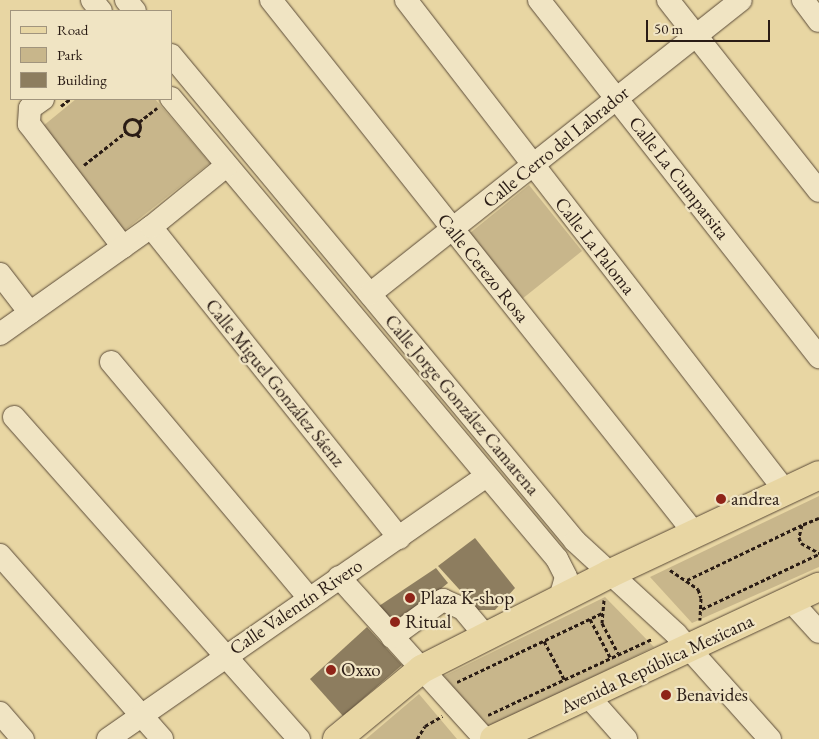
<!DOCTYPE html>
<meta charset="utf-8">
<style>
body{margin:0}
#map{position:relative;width:819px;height:739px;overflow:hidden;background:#e8d6a3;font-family:"EB Garamond",serif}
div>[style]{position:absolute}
.green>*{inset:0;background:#c8b68b}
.building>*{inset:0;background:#8d7d5f}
.path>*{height:3px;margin-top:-1.5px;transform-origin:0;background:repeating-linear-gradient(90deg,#2a1c15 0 4px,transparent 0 6.5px)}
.path>.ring{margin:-1.5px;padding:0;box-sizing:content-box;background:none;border:3px solid #2a1c15;border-radius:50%}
.roads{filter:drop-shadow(0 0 1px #5a4a38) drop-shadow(0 0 1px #5a4a38)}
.minor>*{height:22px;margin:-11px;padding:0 11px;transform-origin:11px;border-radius:11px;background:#f0e4c3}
.major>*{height:28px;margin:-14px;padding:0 14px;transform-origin:14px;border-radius:14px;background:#e8d6a3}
.dots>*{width:14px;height:14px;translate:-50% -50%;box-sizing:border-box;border:2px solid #f0e4c3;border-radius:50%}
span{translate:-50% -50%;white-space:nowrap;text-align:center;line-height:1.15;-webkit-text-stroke:4.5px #f0e4c3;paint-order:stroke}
.street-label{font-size:19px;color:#2a1c15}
.poi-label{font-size:19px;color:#2a1c15}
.left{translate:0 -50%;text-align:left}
.legend{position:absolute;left:10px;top:10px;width:162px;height:90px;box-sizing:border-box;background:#f0e4c3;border:1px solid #a1947d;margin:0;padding:6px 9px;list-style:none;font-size:15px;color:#2a1c15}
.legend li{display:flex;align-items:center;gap:10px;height:25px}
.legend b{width:25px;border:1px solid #a1947d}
.scale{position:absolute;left:646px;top:20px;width:124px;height:22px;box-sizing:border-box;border:2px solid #2a1c15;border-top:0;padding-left:6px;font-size:15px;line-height:18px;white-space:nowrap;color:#2a1c15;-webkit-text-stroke:4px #f0e4c3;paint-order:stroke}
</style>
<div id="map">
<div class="green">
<div style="clip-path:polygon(76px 99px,155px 99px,210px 163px,120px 234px,43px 126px)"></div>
<div style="clip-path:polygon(529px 185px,582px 251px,522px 299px,470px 233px)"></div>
<div style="clip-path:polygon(819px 496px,819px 567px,692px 623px,650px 577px)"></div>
<div style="clip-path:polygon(605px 597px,654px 647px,488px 728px,444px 676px)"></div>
<div style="clip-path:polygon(419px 694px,457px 739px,366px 739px)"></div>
</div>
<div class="building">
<div style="clip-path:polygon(475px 538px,515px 588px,495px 610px,478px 610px,438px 566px)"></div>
<div style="clip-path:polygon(436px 568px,448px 583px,395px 626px,376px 608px)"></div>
<div style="clip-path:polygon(367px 627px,402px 665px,343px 716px,310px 679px)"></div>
</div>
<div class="path">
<div style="left:61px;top:106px;width:11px;rotate:-38deg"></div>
<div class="ring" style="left:124px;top:119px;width:13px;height:13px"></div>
<div style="left:139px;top:122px;width:23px;rotate:-38deg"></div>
<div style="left:137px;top:134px;width:6px;rotate:51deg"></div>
<div style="left:84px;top:165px;width:53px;rotate:-38.2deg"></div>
<div style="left:819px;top:518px;width:18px;rotate:158deg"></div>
<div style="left:802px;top:525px;width:12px;rotate:104deg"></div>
<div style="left:799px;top:537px;width:6px;rotate:72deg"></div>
<div style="left:801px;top:543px;width:21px;rotate:29deg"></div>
<div style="left:670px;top:570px;width:34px;rotate:34deg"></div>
<div style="left:698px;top:589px;width:9px;rotate:72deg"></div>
<div style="left:701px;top:598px;width:22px;rotate:93deg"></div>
<div style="left:687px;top:580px;width:127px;rotate:-25.6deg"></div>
<div style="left:604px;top:600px;width:23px;rotate:95deg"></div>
<div style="left:602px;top:623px;width:34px;rotate:62deg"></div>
<div style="left:702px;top:609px;width:129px;rotate:-25.2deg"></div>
<div style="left:590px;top:619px;width:43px;rotate:62.2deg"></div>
<div style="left:544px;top:641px;width:43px;rotate:62.2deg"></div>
<div style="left:457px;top:682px;width:161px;rotate:-25.4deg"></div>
<div style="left:488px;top:715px;width:181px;rotate:-24.9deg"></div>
<div style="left:417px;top:739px;width:15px;rotate:-58deg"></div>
<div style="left:425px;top:726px;width:20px;rotate:-30deg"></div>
</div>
<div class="roads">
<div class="minor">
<div style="left:92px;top:0;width:14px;rotate:51deg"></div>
<div style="left:126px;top:0;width:14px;rotate:51deg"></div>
<div style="left:271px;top:0;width:683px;rotate:51.54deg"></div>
<div style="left:406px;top:0;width:622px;rotate:52.32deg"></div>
<div style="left:539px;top:0;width:454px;rotate:51.9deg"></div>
<div style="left:668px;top:0;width:243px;rotate:51.7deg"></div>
<div style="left:803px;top:0;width:26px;rotate:53deg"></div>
<div style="left:171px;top:55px;width:632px;rotate:50.26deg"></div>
<div style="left:575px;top:541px;width:137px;rotate:42.6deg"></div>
<div style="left:676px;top:634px;width:141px;rotate:48.2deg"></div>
<div style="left:171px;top:98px;width:601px;rotate:50.06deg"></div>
<div style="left:557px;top:559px;width:20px;rotate:63deg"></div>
<div style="left:566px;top:577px;width:25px;rotate:106deg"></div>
<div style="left:43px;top:99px;width:16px;rotate:145deg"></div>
<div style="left:30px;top:108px;width:16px;rotate:94deg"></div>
<div style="left:29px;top:124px;width:155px;rotate:52.6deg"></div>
<div style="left:151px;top:227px;width:398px;rotate:51.4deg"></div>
<div style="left:0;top:274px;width:49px;rotate:52.4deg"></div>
<div style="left:370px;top:294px;width:473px;rotate:-38.4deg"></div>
<div style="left:0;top:334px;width:185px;rotate:-35.3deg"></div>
<div style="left:151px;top:227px;width:97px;rotate:-39.1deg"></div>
<div style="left:111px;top:362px;width:309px;rotate:50deg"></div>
<div style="left:14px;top:417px;width:430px;rotate:48.5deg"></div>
<div style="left:0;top:555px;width:245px;rotate:48.6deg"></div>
<div style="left:339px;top:577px;width:218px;rotate:48deg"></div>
<div style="left:790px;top:600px;width:43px;rotate:47.8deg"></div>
<div style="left:392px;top:637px;width:63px;rotate:-36deg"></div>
<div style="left:443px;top:600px;width:22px;rotate:24deg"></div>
<div style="left:463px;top:609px;width:35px;rotate:50deg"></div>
<div style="left:589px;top:697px;width:56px;rotate:48.6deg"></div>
<div style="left:0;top:713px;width:35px;rotate:49deg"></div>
<div style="left:108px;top:739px;width:460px;rotate:-34.8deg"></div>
</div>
<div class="major">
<div style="left:337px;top:739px;width:110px;rotate:-39.5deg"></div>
<div style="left:422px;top:669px;width:210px;rotate:-26.9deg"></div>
<div style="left:609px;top:574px;width:232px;rotate:-25.2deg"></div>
<div style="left:494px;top:739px;width:359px;rotate:-25.1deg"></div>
</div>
</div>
<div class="dots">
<div style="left:721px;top:499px;background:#8f2418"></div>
<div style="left:410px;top:598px;background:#8f2418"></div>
<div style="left:395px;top:622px;background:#8f2418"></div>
<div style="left:331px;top:670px;background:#8f2418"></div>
<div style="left:666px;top:695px;background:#8f2418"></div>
</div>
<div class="street-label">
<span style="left:556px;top:147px;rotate:-39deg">Calle Cerro del Labrador</span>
<span style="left:679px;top:178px;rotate:52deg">Calle La Cumparsita</span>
<span style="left:595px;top:246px;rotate:52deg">Calle La Paloma</span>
<span style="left:483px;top:268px;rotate:51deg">Calle Cerezo Rosa</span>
<span style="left:275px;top:383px;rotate:51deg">Calle Miguel González Sáenz</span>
<span style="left:462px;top:405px;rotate:50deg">Calle Jorge González Camarena</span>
<span style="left:296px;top:607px;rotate:-34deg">Calle Valentín Rivero</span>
<span style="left:657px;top:664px;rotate:-25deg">Avenida República Mexicana</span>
</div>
<div class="poi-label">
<span class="left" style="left:731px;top:499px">andrea</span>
<span class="left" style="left:420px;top:598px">Plaza K-shop</span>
<span class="left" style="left:405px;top:622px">Ritual</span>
<span class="left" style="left:341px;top:670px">Oxxo</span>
<span class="left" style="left:676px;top:695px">Benavides</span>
</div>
<ul class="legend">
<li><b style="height:6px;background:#e8d6a3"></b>Road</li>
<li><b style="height:14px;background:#c8b68b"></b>Park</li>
<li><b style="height:14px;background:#8d7d5f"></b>Building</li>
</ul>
<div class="scale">50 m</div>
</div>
